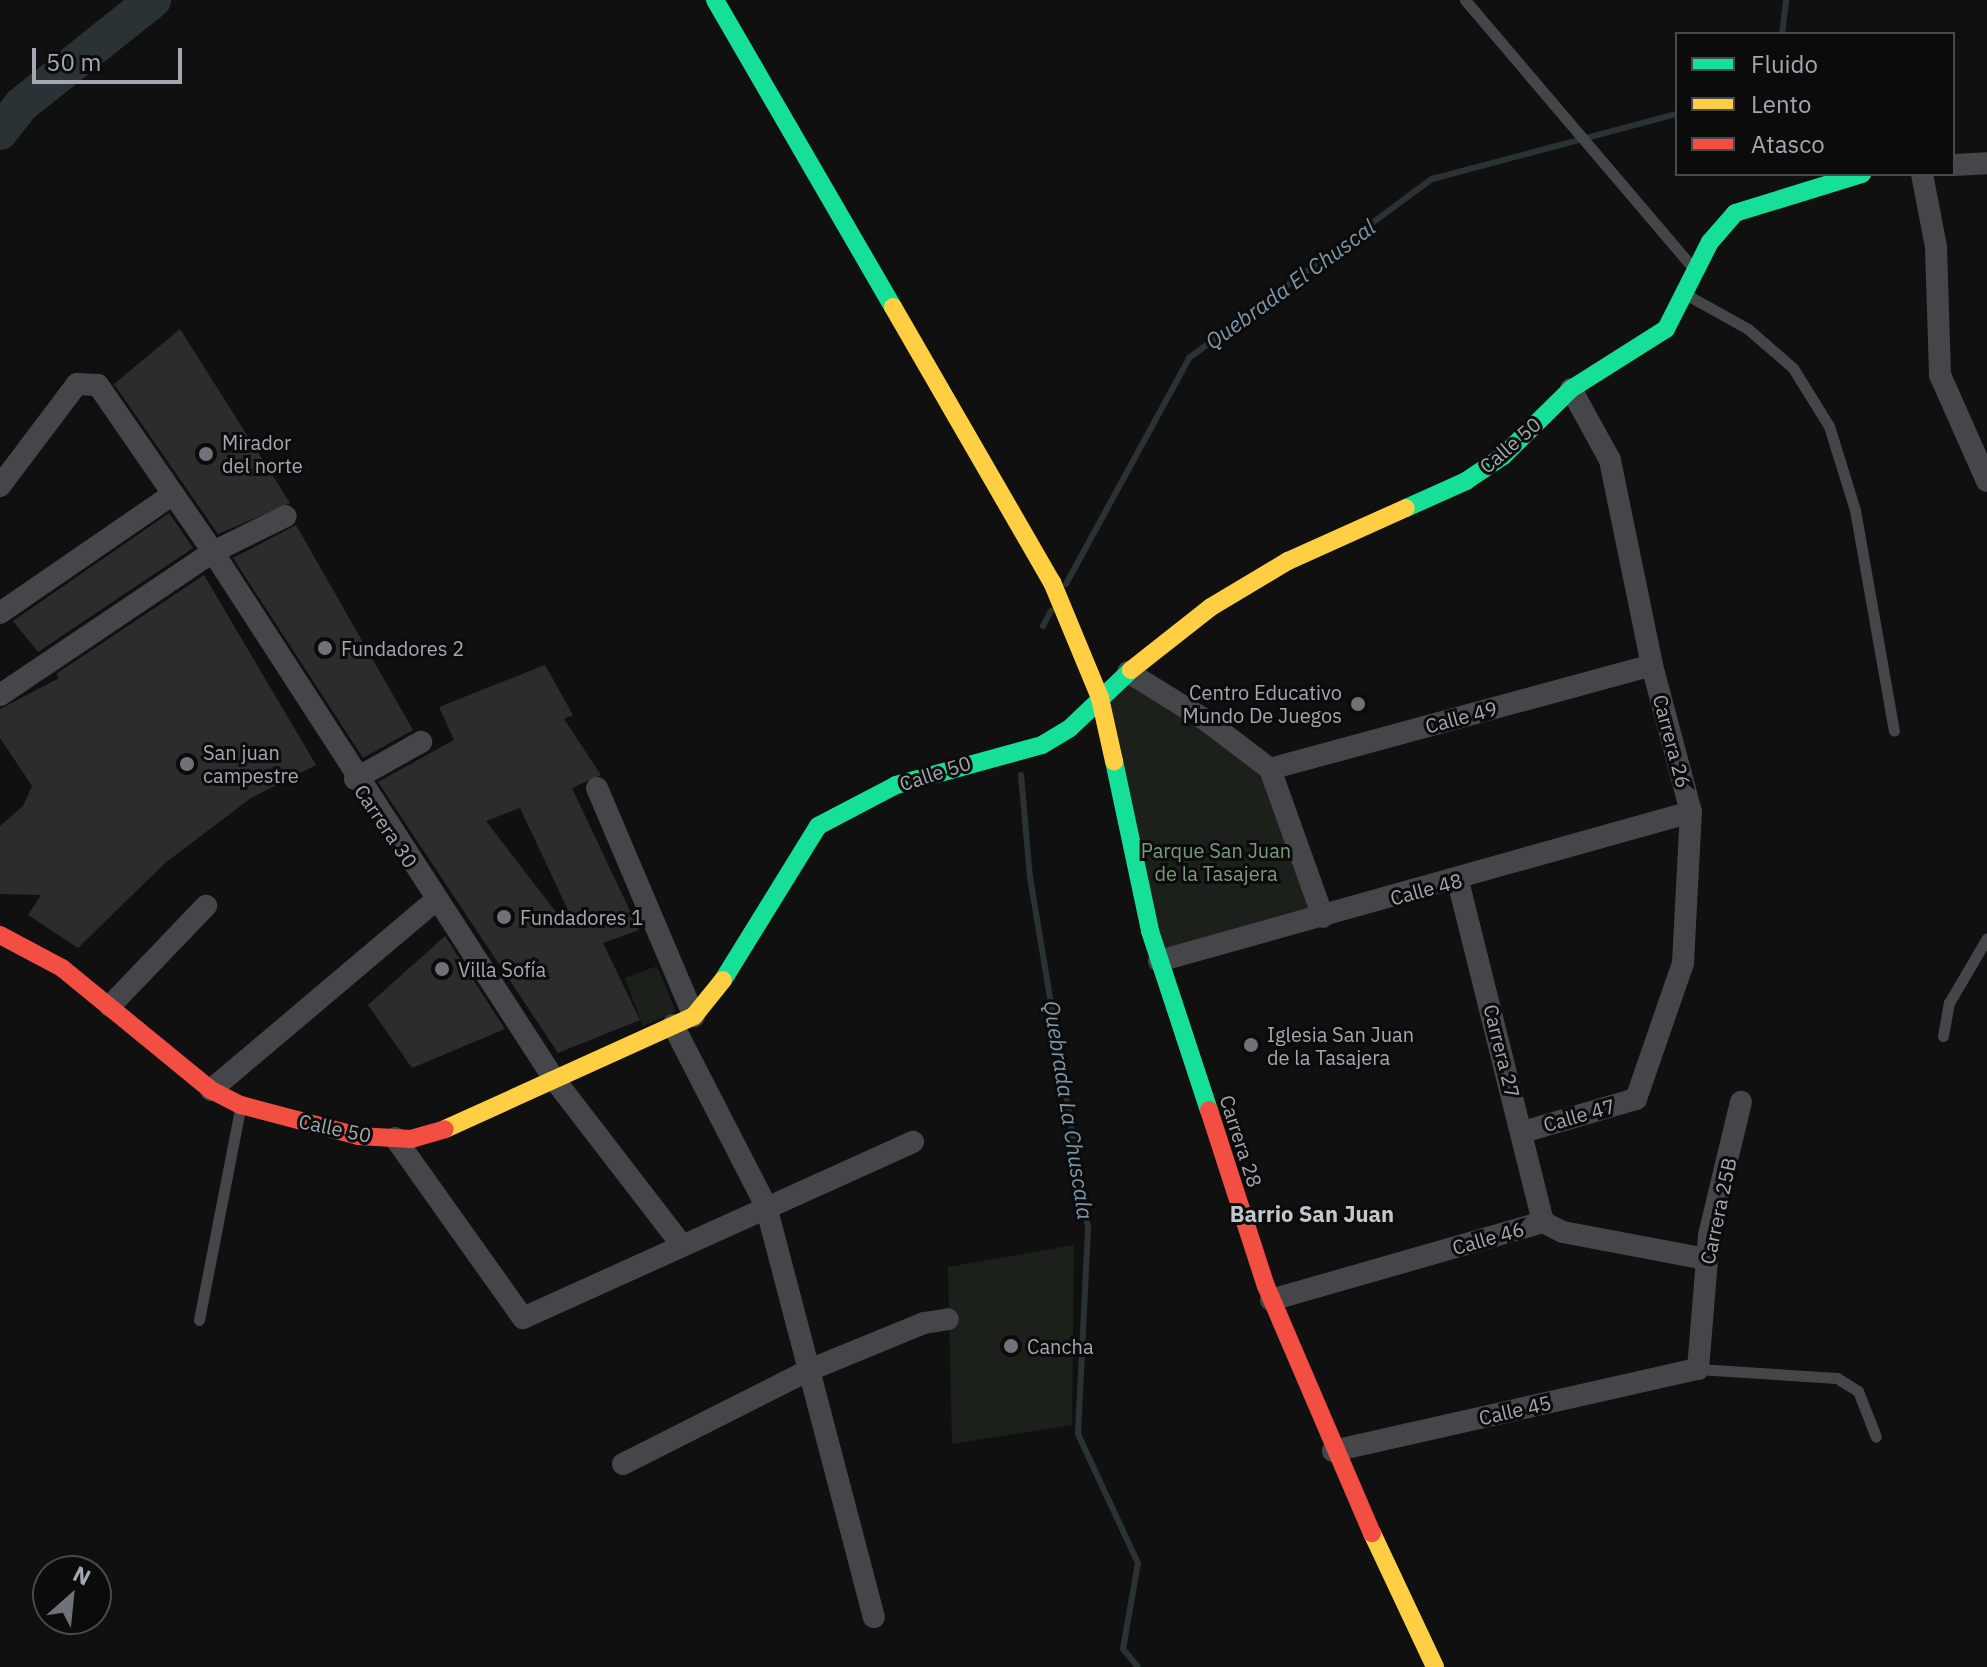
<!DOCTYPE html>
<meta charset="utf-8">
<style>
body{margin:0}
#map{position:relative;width:1987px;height:1667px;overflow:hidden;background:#101011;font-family:"IBM Plex Sans",sans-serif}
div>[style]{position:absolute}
.green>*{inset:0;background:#1b201b}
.stream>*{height:6px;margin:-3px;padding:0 3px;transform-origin:3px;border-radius:3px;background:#2a3236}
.river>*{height:36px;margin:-18px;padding:0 18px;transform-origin:18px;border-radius:18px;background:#2a3236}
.building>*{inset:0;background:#2c2c2d}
.lane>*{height:11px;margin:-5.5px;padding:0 5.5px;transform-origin:5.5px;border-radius:5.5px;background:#444649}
.street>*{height:22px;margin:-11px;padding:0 11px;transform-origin:11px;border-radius:11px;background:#444649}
.fast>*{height:18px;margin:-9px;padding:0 9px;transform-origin:9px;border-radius:9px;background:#16e098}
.slow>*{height:18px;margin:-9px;padding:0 9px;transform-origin:9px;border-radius:9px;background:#ffcf43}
.jam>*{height:18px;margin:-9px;padding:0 9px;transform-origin:9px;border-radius:9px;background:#f24e42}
.dots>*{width:22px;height:22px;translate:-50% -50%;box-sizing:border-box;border:4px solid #0b0b0c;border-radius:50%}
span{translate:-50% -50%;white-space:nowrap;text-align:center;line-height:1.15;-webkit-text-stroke:6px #0b0b0c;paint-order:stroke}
.poi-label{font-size:20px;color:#a2a7b0}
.left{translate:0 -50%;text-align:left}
.right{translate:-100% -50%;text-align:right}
.street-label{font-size:20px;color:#a2a7b0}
.park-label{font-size:20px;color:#7b9a7b}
.water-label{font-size:22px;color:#7c97a9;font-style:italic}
.neighbourhood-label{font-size:22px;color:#c3c6cd;font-weight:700}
.legend{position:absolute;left:1675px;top:32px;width:280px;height:144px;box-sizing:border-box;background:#0b0b0c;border:2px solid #47494e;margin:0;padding:10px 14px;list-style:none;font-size:24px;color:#a2a7b0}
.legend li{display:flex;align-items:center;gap:16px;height:40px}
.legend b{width:40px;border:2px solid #47494e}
.north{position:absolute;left:32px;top:1555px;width:80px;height:80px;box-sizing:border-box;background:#0b0b0c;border:2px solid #47494e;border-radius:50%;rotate:27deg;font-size:22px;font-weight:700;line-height:32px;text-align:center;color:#a2a7b0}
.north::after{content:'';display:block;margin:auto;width:28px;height:36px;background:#6f7278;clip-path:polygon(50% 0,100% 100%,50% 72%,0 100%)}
.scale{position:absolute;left:32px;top:48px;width:150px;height:36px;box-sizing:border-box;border:4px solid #a2a7b0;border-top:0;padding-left:10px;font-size:24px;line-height:28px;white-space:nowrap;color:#a2a7b0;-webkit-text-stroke:6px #0b0b0c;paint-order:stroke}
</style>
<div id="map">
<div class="green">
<div style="clip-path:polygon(1128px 672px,1267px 770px,1320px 916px,1159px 960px,1093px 710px)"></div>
<div style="clip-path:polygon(657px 966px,676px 1012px,643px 1026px,625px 978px)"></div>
<div style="clip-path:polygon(1074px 1245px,1072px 1425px,952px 1444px,948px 1267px)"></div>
</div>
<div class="stream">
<div style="left:1782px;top:34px;width:34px;rotate:-83deg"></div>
<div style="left:1066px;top:584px;width:257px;rotate:-61.4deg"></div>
<div style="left:1189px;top:358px;width:302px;rotate:-36.4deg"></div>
<div style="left:1432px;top:179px;width:253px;rotate:-14.9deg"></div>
<div style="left:1043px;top:626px;width:17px;rotate:-62deg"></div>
<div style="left:1021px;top:775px;width:102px;rotate:85deg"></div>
<div style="left:1030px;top:877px;width:357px;rotate:80.6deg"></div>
<div style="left:1088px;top:1229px;width:205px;rotate:92.8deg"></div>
<div style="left:1078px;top:1434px;width:142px;rotate:65.1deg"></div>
<div style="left:1138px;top:1563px;width:87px;rotate:99.9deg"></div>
<div style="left:1123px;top:1649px;width:23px;rotate:50deg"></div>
</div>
<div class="river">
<div style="left:0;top:132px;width:34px;rotate:-52deg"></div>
<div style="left:21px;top:105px;width:169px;rotate:-38.5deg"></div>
</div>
<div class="building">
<div style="clip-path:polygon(180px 329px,290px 503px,218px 534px,114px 384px)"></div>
<div style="clip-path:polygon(169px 513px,193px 548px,38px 652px,13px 621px)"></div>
<div style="clip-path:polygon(296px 525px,413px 730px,363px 758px,233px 558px)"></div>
<div style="clip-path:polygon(204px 575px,316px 765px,251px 798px,165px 863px,78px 948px,28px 915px,41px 895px,0 894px,0 826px,23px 806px,32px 786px,0 738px,0 709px,59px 678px,56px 674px)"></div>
<div style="clip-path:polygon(evenodd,545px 665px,573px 715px,564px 719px,601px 775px,572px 788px,639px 930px,603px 943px,640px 1020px,558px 1053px,378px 782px,454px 740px,439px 707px,545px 665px,520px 808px,575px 925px,569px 929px,486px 821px,520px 808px)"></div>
<div style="clip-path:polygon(445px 936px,505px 1029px,412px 1068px,368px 1005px)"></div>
</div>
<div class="lane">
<div style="left:1465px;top:0;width:352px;rotate:49.6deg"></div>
<div style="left:1687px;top:295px;width:70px;rotate:29.1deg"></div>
<div style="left:1748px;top:329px;width:60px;rotate:40.9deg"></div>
<div style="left:1793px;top:368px;width:68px;rotate:58.2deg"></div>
<div style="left:1829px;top:426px;width:88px;rotate:72.8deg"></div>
<div style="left:1855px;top:510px;width:224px;rotate:80deg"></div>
<div style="left:1943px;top:1036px;width:34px;rotate:-80deg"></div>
<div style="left:1949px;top:1003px;width:75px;rotate:-59.7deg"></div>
<div style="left:199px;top:1320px;width:215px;rotate:-79deg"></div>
<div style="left:1698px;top:1369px;width:139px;rotate:3.7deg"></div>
<div style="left:1837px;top:1378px;width:25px;rotate:32deg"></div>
<div style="left:1858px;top:1391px;width:49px;rotate:68.6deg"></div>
</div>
<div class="street">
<div style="left:1953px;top:165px;width:34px;rotate:-3deg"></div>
<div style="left:1922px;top:174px;width:74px;rotate:79.1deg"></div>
<div style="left:1936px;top:247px;width:128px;rotate:88.2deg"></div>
<div style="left:1940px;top:375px;width:116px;rotate:66.1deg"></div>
<div style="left:0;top:486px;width:128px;rotate:-53deg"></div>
<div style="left:77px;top:384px;width:21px;rotate:3deg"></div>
<div style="left:98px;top:385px;width:203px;rotate:55.4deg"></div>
<div style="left:213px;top:552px;width:628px;rotate:57.09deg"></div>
<div style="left:554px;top:1079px;width:210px;rotate:52.4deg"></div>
<div style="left:0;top:613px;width:210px;rotate:-34.5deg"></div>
<div style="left:1128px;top:672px;width:93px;rotate:31.8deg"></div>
<div style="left:1207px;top:721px;width:79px;rotate:37.3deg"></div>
<div style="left:1270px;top:769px;width:157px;rotate:70.3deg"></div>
<div style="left:0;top:695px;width:257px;rotate:-33.9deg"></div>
<div style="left:213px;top:552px;width:81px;rotate:-26.3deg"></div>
<div style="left:1270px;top:769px;width:396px;rotate:-15.2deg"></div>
<div style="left:355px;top:779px;width:76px;rotate:-29.3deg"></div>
<div style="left:597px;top:788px;width:248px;rotate:67deg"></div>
<div style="left:1458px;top:881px;width:351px;rotate:76deg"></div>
<div style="left:1159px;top:961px;width:552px;rotate:-15.65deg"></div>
<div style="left:110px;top:1006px;width:139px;rotate:-46.2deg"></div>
<div style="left:673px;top:1025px;width:203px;rotate:62.8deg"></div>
<div style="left:766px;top:1206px;width:425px;rotate:75.3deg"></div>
<div style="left:211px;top:1090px;width:294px;rotate:-40.2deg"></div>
<div style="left:1523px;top:1132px;width:118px;rotate:-16.3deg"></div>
<div style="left:1636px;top:1099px;width:144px;rotate:-70.9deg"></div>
<div style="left:1683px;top:963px;width:151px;rotate:-87deg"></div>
<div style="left:1691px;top:812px;width:152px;rotate:-104.9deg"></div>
<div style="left:1652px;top:665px;width:209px;rotate:-101.6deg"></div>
<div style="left:1610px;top:460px;width:81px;rotate:-118.8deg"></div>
<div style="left:395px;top:1138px;width:221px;rotate:54.6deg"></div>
<div style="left:523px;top:1318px;width:428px;rotate:-24.3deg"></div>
<div style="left:1271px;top:1300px;width:283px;rotate:-16deg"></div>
<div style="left:1543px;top:1222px;width:22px;rotate:27deg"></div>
<div style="left:1563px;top:1232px;width:146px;rotate:10.7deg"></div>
<div style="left:1333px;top:1451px;width:374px;rotate:-12.7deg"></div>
<div style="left:1698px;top:1369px;width:134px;rotate:-85.3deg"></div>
<div style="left:1709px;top:1235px;width:137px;rotate:-76.5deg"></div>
<div style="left:623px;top:1464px;width:206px;rotate:-26.8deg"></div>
<div style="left:807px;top:1371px;width:126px;rotate:-22.3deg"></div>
<div style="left:924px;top:1323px;width:24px;rotate:-9deg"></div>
</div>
<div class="fast">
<div style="left:715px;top:0;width:355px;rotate:59.9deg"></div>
<div style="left:1406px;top:508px;width:66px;rotate:-24.2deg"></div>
<div style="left:1466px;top:481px;width:45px;rotate:-34deg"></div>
<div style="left:1503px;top:456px;width:95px;rotate:-44.6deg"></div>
<div style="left:1571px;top:389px;width:112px;rotate:-32.3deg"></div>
<div style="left:1666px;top:329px;width:97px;rotate:-63.2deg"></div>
<div style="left:1710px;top:242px;width:38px;rotate:-49deg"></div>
<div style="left:1735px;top:213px;width:133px;rotate:-17.1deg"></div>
<div style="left:1114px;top:761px;width:174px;rotate:78deg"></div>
<div style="left:1150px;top:931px;width:188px;rotate:71.8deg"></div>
<div style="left:723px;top:980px;width:181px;rotate:-58.3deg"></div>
<div style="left:818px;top:826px;width:88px;rotate:-27.7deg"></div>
<div style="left:896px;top:785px;width:151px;rotate:-15.3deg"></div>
<div style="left:1042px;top:745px;width:31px;rotate:-31deg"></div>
<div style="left:1069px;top:729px;width:86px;rotate:-43.6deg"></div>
</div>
<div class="slow">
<div style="left:893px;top:307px;width:318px;rotate:60deg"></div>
<div style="left:1052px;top:582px;width:126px;rotate:67.5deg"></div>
<div style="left:1100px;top:698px;width:65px;rotate:77.5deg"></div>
<div style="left:1131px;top:670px;width:102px;rotate:-38.2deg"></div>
<div style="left:1211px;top:607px;width:90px;rotate:-30.9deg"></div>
<div style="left:1288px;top:561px;width:129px;rotate:-24.2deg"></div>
<div style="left:445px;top:1129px;width:273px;rotate:-24.4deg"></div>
<div style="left:694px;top:1016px;width:46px;rotate:-51.1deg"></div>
<div style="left:1372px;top:1533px;width:148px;rotate:64.8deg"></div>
</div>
<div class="jam">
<div style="left:0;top:935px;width:70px;rotate:28deg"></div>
<div style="left:62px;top:968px;width:193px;rotate:39.3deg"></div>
<div style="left:211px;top:1090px;width:34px;rotate:27deg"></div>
<div style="left:241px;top:1105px;width:121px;rotate:14.8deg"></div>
<div style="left:358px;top:1136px;width:53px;rotate:3.2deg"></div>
<div style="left:411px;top:1139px;width:35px;rotate:-16deg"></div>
<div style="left:1209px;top:1110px;width:185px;rotate:72.1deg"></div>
<div style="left:1266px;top:1286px;width:269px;rotate:66.8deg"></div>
</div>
<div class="dots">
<div style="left:206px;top:454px;background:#6f7278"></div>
<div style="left:325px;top:648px;background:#6f7278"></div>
<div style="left:1358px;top:704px;background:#6f7278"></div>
<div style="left:187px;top:764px;background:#6f7278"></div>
<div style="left:504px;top:917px;background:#6f7278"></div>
<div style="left:442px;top:969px;background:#6f7278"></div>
<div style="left:1251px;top:1045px;background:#6f7278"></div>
<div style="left:1011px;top:1346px;background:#6f7278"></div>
</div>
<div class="poi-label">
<span class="left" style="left:222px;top:454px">Mirador<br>del norte</span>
<span class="left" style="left:341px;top:648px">Fundadores 2</span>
<span class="right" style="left:1342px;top:704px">Centro Educativo<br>Mundo De Juegos</span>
<span class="left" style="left:203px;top:764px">San juan<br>campestre</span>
<span class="left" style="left:520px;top:917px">Fundadores 1</span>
<span class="left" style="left:458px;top:969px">Villa Sofía</span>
<span class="left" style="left:1267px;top:1046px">Iglesia San Juan<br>de la Tasajera</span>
<span class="left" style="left:1027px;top:1346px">Cancha</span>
</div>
<div class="street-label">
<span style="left:1510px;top:445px;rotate:-41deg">Calle 50</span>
<span style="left:1461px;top:717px;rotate:-15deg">Calle 49</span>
<span style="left:1672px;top:741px;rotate:75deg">Carrera 26</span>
<span style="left:935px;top:773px;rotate:-18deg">Calle 50</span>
<span style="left:386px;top:826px;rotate:56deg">Carrera 30</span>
<span style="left:1426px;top:889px;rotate:-15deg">Calle 48</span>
<span style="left:1502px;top:1051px;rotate:76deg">Carrera 27</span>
<span style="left:1579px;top:1115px;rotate:-16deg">Calle 47</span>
<span style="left:335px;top:1128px;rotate:12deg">Calle 50</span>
<span style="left:1241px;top:1141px;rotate:72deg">Carrera 28</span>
<span style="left:1718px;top:1211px;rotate:-78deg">Carrera 25B</span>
<span style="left:1488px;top:1238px;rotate:-16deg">Calle 46</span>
<span style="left:1515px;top:1410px;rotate:-13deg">Calle 45</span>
</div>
<div class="park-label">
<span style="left:1216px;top:862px">Parque San Juan<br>de la Tasajera</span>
</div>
<div class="water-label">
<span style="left:1290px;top:284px;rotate:-36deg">Quebrada El Chuscal</span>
<span style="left:1069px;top:1110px;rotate:81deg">Quebrada La Chuscala</span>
</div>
<div class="neighbourhood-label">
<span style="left:1312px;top:1214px">Barrio San Juan</span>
</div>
<ul class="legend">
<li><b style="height:10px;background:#16e098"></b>Fluido</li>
<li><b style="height:10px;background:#ffcf43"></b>Lento</li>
<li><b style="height:10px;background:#f24e42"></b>Atasco</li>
</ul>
<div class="north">N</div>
<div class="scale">50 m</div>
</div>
